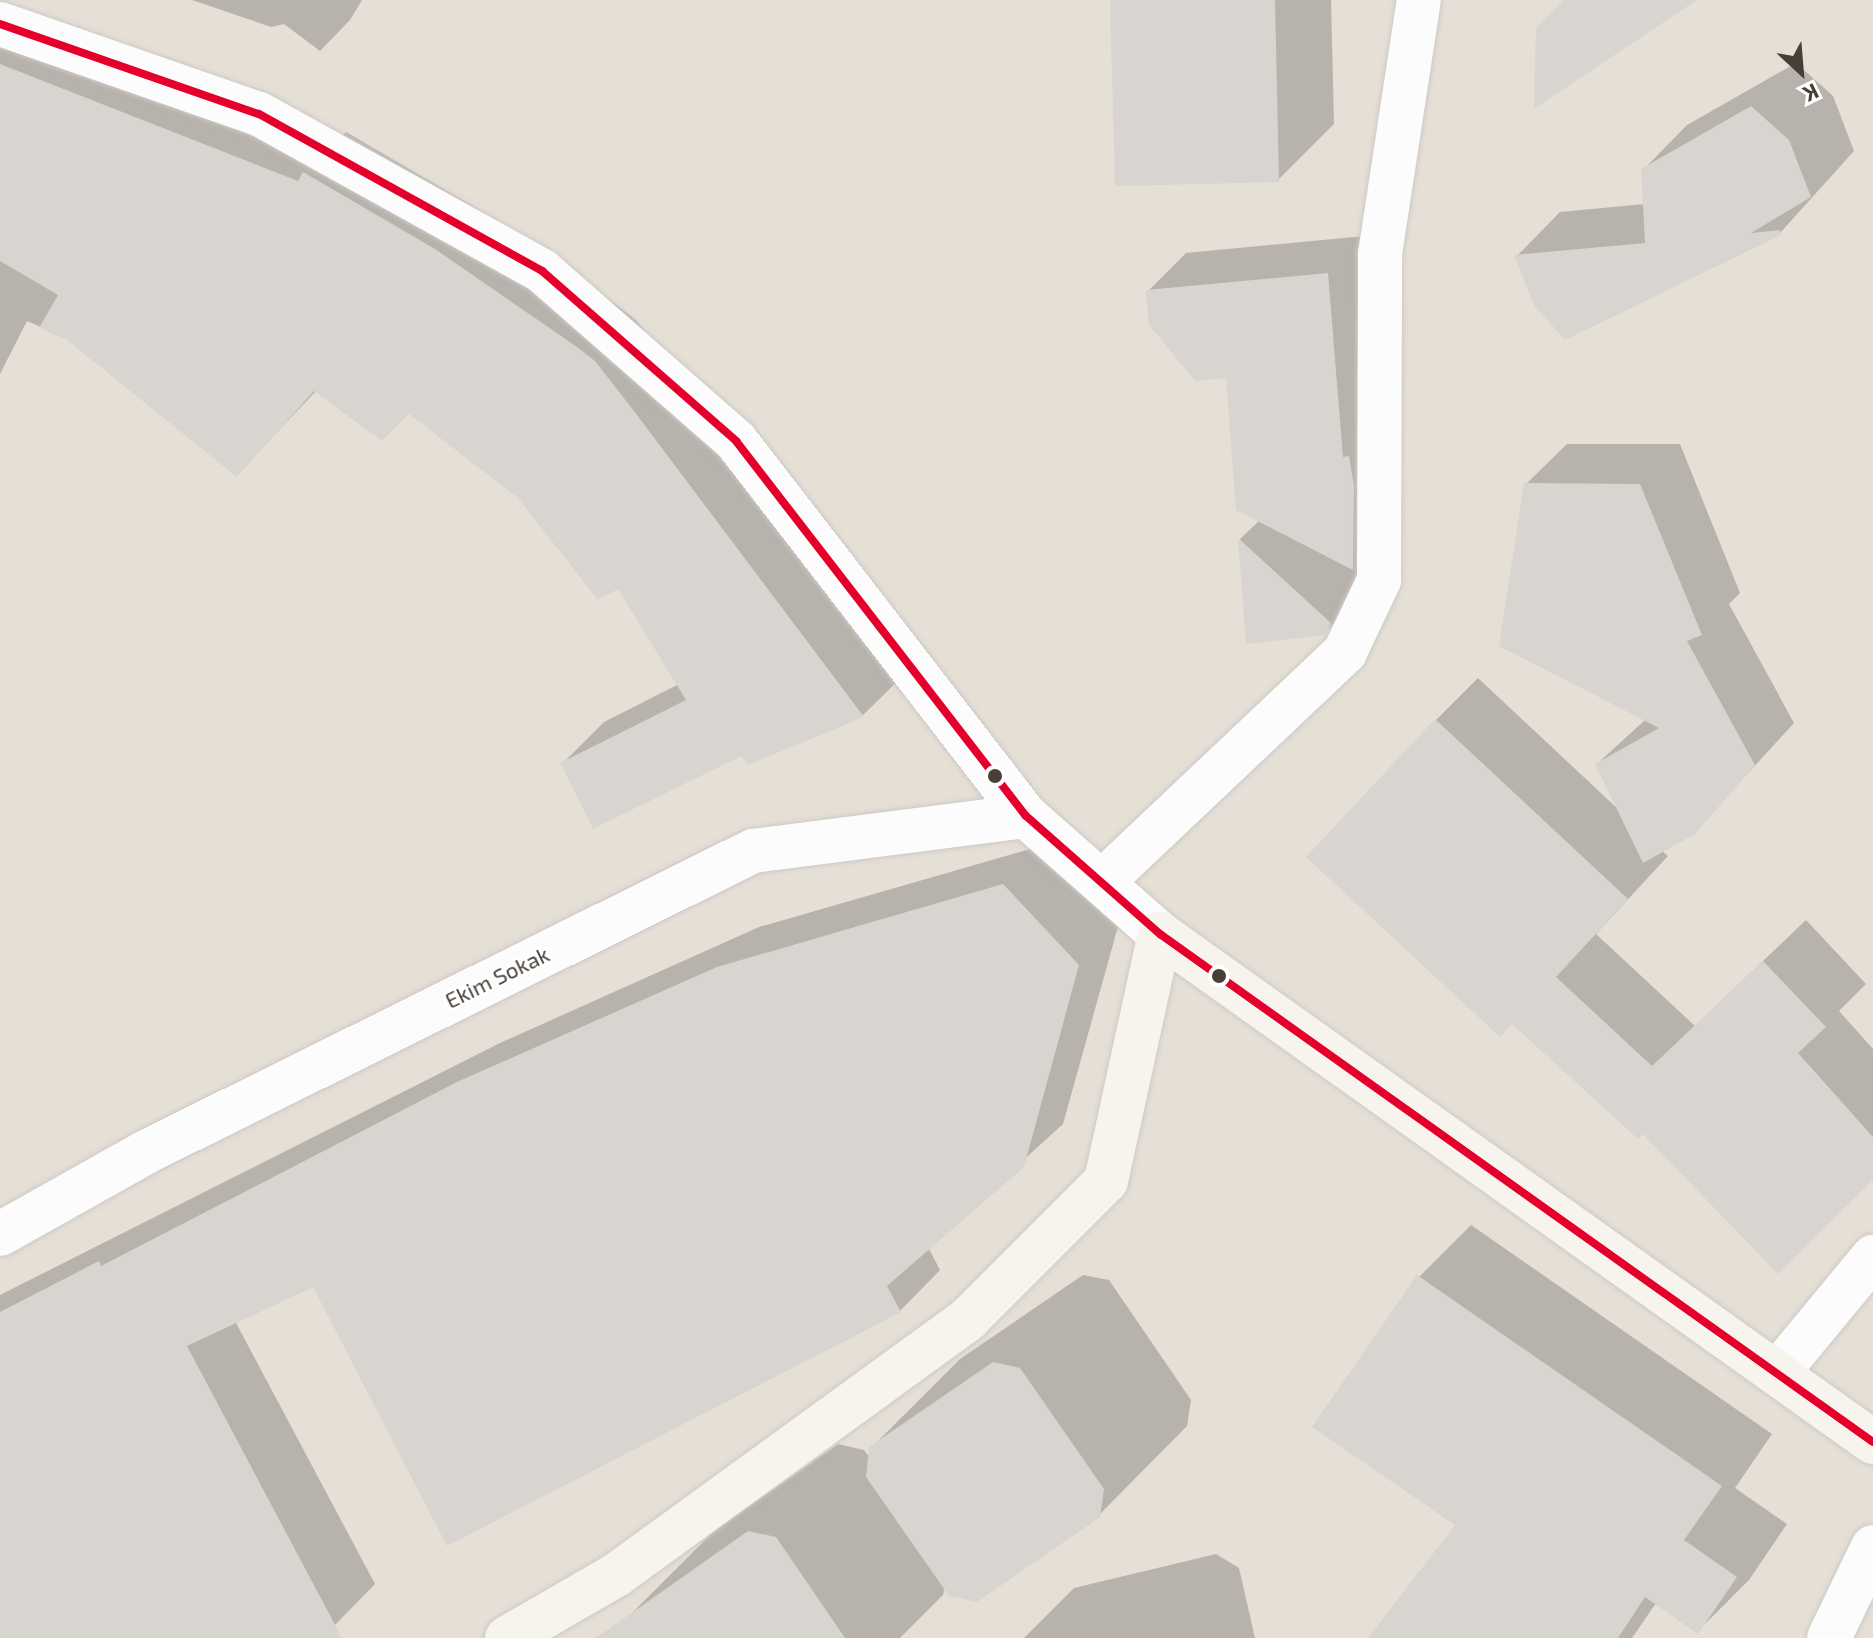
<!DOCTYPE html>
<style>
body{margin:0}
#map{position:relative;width:1873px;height:1638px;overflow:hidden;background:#f0edea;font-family:"Exo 2",sans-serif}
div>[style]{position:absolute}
.residential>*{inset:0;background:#e5dfd6}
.shadow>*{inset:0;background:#0003}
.building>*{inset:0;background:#d8d4d0}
.roads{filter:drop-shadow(0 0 2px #cdc9c6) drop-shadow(0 0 2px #cdc9c6)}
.street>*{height:44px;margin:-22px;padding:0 22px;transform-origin:22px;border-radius:22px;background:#fdfcfc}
.secondary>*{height:44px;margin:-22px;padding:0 22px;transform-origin:22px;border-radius:22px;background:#f7f4ee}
.bus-1>*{height:8px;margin:-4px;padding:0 4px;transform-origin:4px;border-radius:4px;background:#e4002b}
.dots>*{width:22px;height:22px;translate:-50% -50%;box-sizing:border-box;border:4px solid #fff;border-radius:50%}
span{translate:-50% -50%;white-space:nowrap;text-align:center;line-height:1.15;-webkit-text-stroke:6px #fff;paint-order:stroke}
.street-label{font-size:22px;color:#473e35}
.north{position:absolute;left:1761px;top:32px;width:80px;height:80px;-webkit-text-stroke:6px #fff;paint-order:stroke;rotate:154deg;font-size:22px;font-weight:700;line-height:32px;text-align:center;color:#473e35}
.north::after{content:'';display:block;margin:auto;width:28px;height:36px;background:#473e35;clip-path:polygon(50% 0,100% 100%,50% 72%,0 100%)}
</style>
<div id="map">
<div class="residential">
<div style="clip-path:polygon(0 0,1873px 0,1873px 1638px,0 1638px)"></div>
</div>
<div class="shadow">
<div style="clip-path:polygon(192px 0,362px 0,350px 20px,320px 51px,284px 24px,271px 27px)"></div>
<div style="clip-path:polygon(1112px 0,1331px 0,1334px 124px,1278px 180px)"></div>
<div style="clip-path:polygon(0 7px,338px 140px,346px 132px,476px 208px,618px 306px,636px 320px,675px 370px,904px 675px,863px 715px,742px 754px,563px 763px,604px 722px,679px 684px,619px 586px,520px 496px,409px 411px,317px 390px,237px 474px,69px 339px,27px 321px,0 374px)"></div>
<div style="clip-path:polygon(1796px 63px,1833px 96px,1854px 151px,1780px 233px,1517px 256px,1560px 212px,1645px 204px,1643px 170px,1687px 125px)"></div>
<div style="clip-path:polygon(1365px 236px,1390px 530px,1357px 563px,1374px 579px,1369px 589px,1324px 633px,1247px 642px,1240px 539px,1260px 520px,1228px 375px,1148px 291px,1186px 253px)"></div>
<div style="clip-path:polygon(1567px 444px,1680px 444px,1740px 593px,1729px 604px,1794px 723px,1694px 832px,1661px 850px,1668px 856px,1596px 934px,1695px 1026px,1806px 920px,1866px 984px,1839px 1011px,1873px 1049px,1873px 1177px,1643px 1131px,1512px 1022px,1436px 720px,1478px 678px,1619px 810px,1597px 764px,1646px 719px,1526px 484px)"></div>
<div style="clip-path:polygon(1044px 845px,1119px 923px,1063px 1124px,928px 1247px,940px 1270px,900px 1311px,314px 1284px,235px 1321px,375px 1584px,335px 1625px,310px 1638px,0 1638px,0 1295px,500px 1043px,759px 927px)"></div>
<div style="clip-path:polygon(1471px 1225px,1772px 1434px,1735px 1488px,1787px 1524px,1749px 1580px,1698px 1631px,1656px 1603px,1632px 1638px,1371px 1638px,1458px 1524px,1419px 1277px)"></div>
<div style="clip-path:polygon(1083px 1275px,1109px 1280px,1191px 1400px,1187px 1426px,1099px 1515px,945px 1586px,943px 1595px,900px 1638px,624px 1638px,626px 1619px,715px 1530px,838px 1444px,864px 1450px,870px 1458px,871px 1448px,960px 1359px)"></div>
<div style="clip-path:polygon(1216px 1554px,1239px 1568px,1255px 1638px,1024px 1638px,1074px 1588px)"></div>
</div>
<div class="building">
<div style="clip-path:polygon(1110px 0,1275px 0,1279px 182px,1115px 186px)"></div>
<div style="clip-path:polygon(1564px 0,1697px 0,1534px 109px,1536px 28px)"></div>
<div style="clip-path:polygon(0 64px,298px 181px,303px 172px,435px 249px,577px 347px,595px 361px,634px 411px,864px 717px,748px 765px,741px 756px,593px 829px,560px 763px,686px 700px,618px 589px,598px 600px,518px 498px,409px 414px,382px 441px,314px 391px,237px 477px,67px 340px,39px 328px,58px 295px,0 261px)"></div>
<div style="clip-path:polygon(1751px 106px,1789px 140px,1811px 197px,1751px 233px,1780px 230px,1781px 235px,1565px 340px,1534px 305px,1514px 255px,1645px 243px,1641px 169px)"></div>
<div style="clip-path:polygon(1328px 273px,1343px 457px,1349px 456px,1354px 486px,1353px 570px,1236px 510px,1226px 378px,1195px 381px,1149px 325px,1146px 290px)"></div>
<div style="clip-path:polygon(1524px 483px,1640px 484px,1702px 635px,1687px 641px,1755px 765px,1695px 834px,1643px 863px,1595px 764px,1659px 728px,1499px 646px)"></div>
<div style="clip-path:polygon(1238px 538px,1331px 623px,1325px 635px,1246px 644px)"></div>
<div style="clip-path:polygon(1435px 719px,1628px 899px,1556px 977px,1652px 1066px,1763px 961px,1826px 1027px,1798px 1053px,1873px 1137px,1873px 1180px,1778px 1274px,1643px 1134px,1638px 1139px,1512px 1024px,1500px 1037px,1306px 857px)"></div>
<div style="clip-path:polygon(1003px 884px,1079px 965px,1024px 1167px,887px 1286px,901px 1312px,447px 1546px,313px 1287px,187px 1346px,342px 1638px,0 1638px,0 1312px,99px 1261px,101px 1266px,457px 1082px,717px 967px)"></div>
<div style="clip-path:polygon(1417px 1275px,1722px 1486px,1684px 1540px,1737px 1577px,1698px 1634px,1645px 1597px,1618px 1638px,1368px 1638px,1455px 1525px,1312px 1427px)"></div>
<div style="clip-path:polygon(993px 1362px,1020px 1368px,1104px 1489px,1100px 1517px,977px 1602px,949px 1596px,866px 1477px,869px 1447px)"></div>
<div style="clip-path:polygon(748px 1531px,776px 1537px,845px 1638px,596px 1638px)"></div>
</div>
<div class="roads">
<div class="street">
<div style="left:0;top:24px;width:274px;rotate:19.2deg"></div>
<div style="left:259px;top:114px;width:324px;rotate:29deg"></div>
<div style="left:542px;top:271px;width:258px;rotate:41.2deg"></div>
<div style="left:736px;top:441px;width:474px;rotate:52.3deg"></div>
<div style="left:1026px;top:816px;width:179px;rotate:41.4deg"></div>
<div style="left:1102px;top:882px;width:335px;rotate:-43.4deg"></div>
<div style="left:1345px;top:652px;width:80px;rotate:-64.7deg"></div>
<div style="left:1379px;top:580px;width:326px;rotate:-89.8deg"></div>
<div style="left:1380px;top:254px;width:257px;rotate:-81.3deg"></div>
<div style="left:0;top:1234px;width:167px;rotate:-29.3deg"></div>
<div style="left:146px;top:1152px;width:678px;rotate:-26.38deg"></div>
<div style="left:753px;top:851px;width:275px;rotate:-7.3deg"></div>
<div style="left:1777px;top:1373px;width:151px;rotate:-50.4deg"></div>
<div style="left:1829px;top:1638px;width:101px;rotate:-64.2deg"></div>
</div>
<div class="secondary">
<div style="left:507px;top:1638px;width:126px;rotate:-30deg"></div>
<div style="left:616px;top:1575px;width:435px;rotate:-36deg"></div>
<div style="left:968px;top:1319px;width:195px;rotate:-45deg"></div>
<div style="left:1106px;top:1181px;width:253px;rotate:-77.7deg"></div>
<div style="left:1160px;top:934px;width:875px;rotate:35.47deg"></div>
</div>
</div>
<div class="bus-1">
<div style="left:0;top:24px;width:274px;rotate:19.2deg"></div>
<div style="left:259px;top:114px;width:324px;rotate:29deg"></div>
<div style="left:542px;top:271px;width:258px;rotate:41.2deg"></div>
<div style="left:736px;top:441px;width:474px;rotate:52.3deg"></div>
<div style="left:1026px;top:816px;width:179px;rotate:41.4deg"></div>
<div style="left:1160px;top:934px;width:875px;rotate:35.47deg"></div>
</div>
<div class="dots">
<div style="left:995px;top:776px;background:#473e35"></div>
<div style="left:1219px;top:976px;background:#473e35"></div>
</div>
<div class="street-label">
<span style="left:497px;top:977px;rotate:-26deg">Ekim Sokak</span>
</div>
<div class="north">K</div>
</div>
